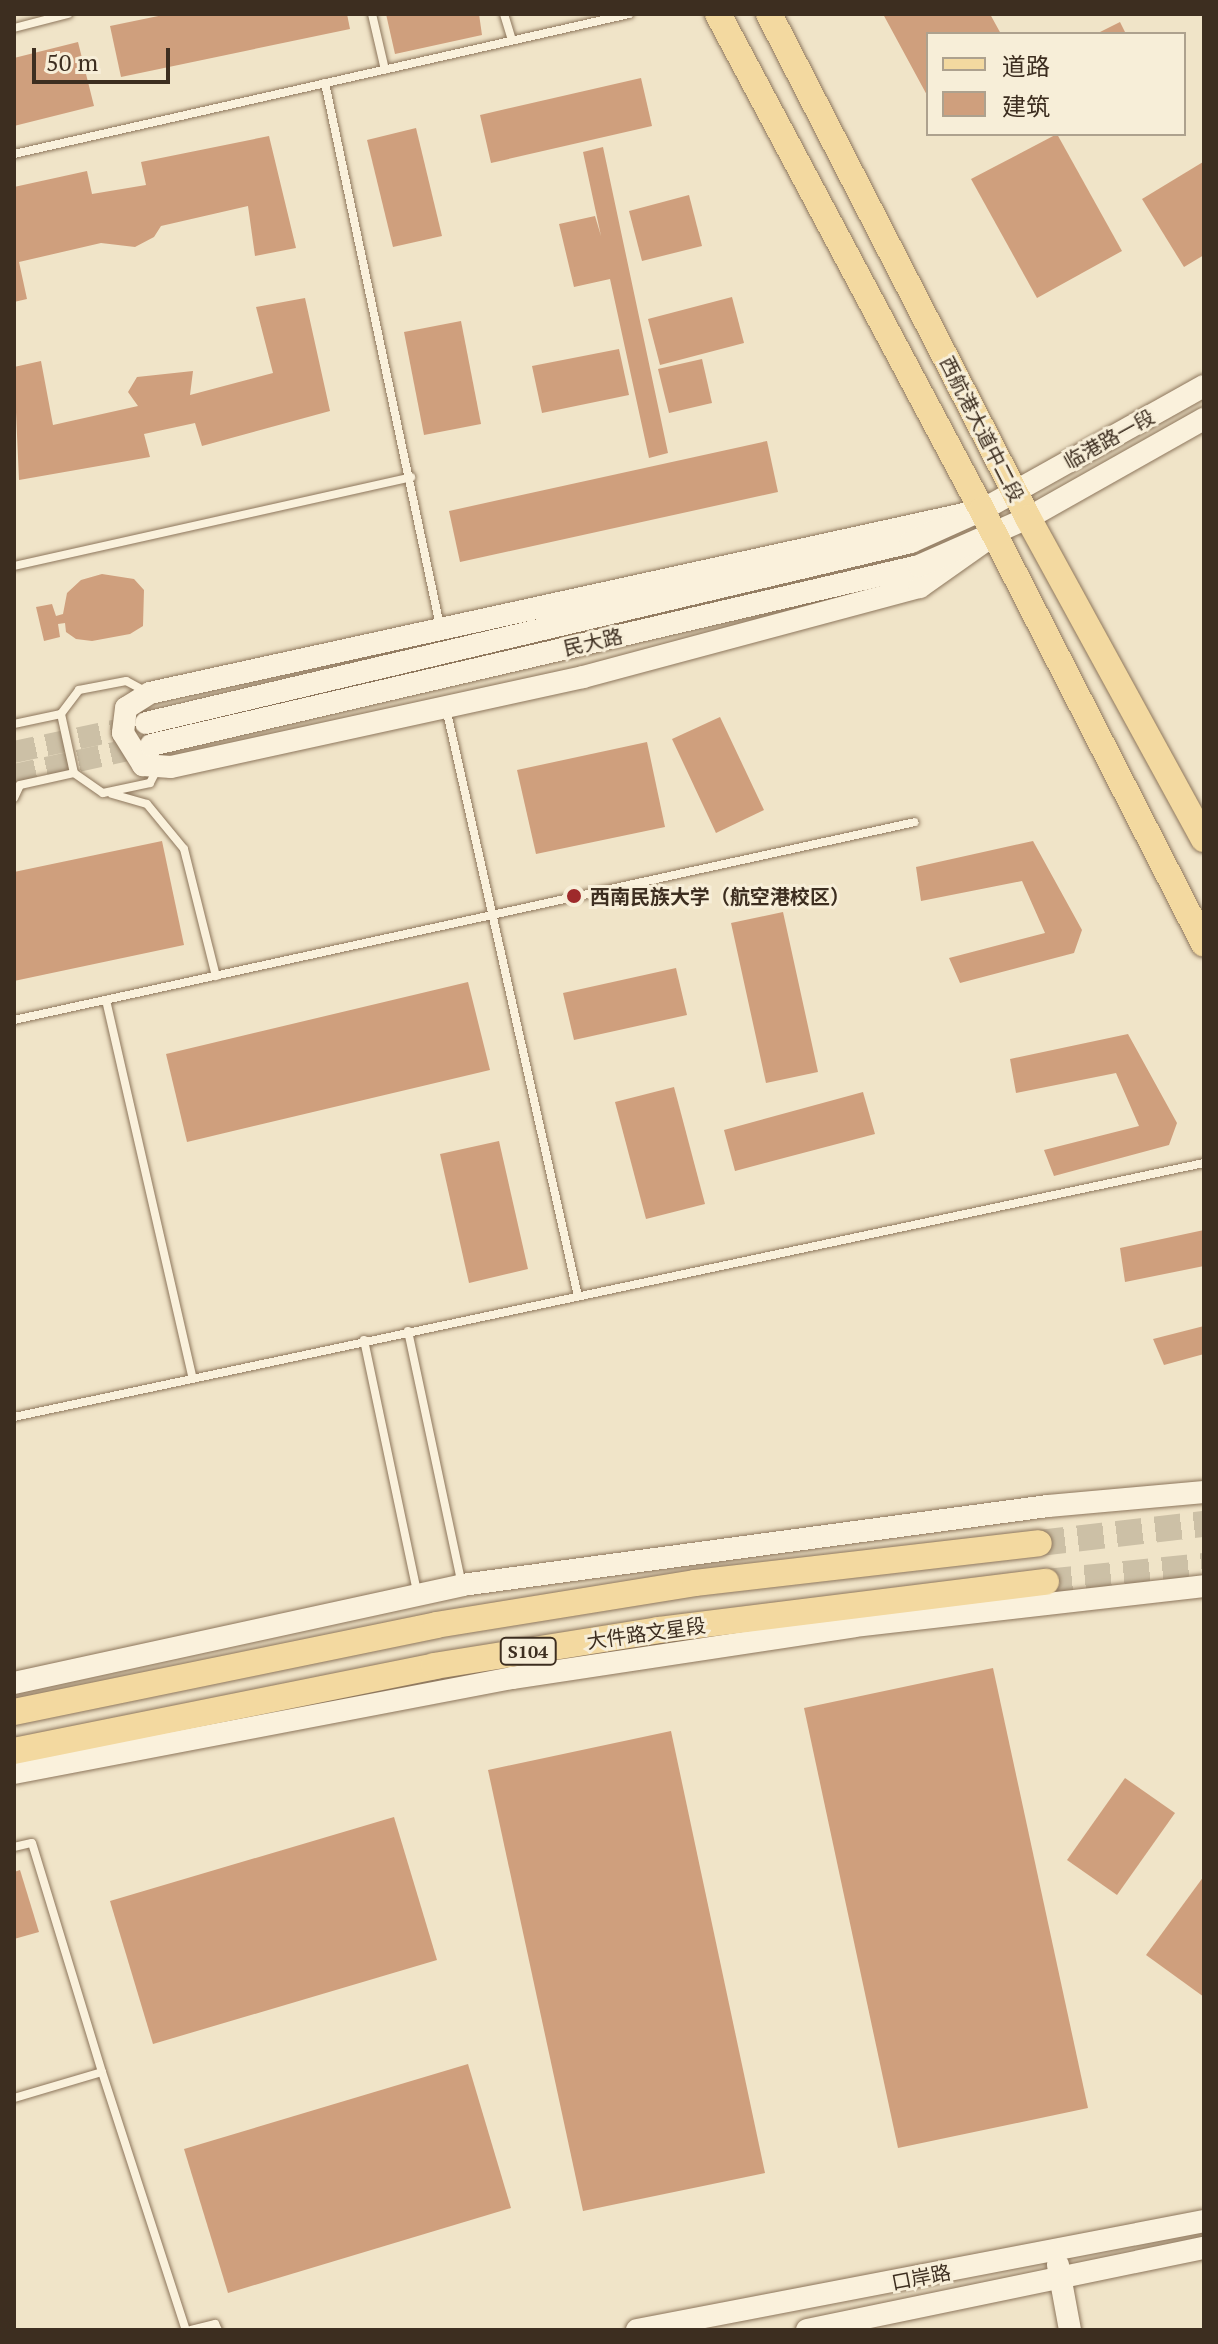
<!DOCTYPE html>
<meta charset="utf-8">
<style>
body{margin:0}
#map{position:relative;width:1218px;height:2344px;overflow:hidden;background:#f0e4c8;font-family:"PT Serif","Noto Sans SC",serif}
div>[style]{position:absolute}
.building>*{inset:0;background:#cf9f7d}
.secondary-tunnel>*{height:22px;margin-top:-11px;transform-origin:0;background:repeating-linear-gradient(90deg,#ccc0a6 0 22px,transparent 0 33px)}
.primary-tunnel>*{height:26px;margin-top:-13px;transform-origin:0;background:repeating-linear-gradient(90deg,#ccc0a6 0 26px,transparent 0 39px)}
.roads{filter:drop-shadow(0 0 2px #8d765c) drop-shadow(0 0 2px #8d765c)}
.lane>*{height:8px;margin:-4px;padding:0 4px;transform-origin:4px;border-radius:4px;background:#faf1dc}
.secondary>*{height:22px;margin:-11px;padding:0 11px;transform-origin:11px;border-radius:11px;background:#faf1dc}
.primary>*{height:26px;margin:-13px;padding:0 13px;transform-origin:13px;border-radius:13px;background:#f3d9a0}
.dots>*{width:22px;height:22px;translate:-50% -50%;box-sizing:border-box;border:4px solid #f7eed8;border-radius:50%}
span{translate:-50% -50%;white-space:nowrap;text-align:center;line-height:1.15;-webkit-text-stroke:6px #f7eed8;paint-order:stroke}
.shield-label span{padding:2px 6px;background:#f7eed8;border:2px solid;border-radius:6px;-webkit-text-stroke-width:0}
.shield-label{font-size:18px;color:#3d2e20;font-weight:700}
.street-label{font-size:20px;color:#3d2e20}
.poi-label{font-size:20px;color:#3d2e20;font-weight:700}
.left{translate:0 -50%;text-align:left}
.frame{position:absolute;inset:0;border:16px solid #3d2e20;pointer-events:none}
.legend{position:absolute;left:926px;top:32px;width:260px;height:104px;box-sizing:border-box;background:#f7eed8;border:2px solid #ada18e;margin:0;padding:10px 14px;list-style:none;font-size:24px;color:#3d2e20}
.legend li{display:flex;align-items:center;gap:16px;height:40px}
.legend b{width:40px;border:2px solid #ada18e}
.scale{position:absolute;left:32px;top:48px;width:138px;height:36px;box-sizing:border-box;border:4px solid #3d2e20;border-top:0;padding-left:10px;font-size:24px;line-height:28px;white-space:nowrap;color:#3d2e20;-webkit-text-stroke:6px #f7eed8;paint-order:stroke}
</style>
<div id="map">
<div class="building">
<div style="clip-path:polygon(168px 14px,347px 14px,350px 29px,121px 77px,110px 26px)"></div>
<div style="clip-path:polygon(386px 14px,479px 14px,482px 35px,395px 54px)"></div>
<div style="clip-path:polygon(883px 14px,990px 14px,1001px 34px,928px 34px,928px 97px)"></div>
<div style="clip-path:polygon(1120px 22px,1126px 34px,1096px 34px)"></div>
<div style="clip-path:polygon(78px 42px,94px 106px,14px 126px,14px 58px)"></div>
<div style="clip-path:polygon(641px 78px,652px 126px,491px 163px,480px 115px)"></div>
<div style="clip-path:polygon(416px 128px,442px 236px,393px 247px,367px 140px)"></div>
<div style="clip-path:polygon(1057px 134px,1122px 251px,1037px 298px,971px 179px)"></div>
<div style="clip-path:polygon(269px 136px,296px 248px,255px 256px,248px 206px,161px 226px,154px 237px,135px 247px,101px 243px,19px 262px,27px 299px,14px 302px,14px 187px,87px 171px,92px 194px,146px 185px,141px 162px)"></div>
<div style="clip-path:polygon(603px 147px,668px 453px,649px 458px,610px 279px,574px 287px,559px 224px,595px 216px,601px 236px,583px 152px)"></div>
<div style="clip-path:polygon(1203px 162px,1204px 255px,1184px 267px,1142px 199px)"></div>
<div style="clip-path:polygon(689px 195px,702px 246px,642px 261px,629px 211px)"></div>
<div style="clip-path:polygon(732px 297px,744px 343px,660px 365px,648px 319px)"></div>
<div style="clip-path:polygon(305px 298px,330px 411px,202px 446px,195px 423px,144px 434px,150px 457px,19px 480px,14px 367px,41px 361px,53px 425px,138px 406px,128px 392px,137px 377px,193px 371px,190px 395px,273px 373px,256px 307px)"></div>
<div style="clip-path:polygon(461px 321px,481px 424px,424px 435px,404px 332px)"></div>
<div style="clip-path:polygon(619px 349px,629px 395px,542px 413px,532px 366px)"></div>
<div style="clip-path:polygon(702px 359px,712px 403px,669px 413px,658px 369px)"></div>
<div style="clip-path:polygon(767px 441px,778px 492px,460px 562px,449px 511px)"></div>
<div style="clip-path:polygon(102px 574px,134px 579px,144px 590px,143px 626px,130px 634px,92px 641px,76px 639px,66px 632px,65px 623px,58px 624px,60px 637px,44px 641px,36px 607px,52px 604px,56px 616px,63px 614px,67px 593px,81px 580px)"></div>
<div style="clip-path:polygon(720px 717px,764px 810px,716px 833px,672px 739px)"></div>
<div style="clip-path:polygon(647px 742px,665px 827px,536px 854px,517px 770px)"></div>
<div style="clip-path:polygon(162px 841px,184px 945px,14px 981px,14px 872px)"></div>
<div style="clip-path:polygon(1033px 841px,1082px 930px,1074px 953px,960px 983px,949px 958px,1045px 933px,1022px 881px,921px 901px,916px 867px)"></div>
<div style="clip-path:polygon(783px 912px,818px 1072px,766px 1083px,731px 923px)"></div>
<div style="clip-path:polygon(676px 968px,687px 1015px,574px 1040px,563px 993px)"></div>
<div style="clip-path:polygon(468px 982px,490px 1070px,187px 1142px,166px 1054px)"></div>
<div style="clip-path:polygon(1128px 1034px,1177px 1123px,1169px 1145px,1054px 1176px,1044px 1150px,1139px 1126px,1116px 1073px,1016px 1093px,1010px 1059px)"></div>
<div style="clip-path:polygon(674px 1087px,705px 1204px,646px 1219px,615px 1102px)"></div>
<div style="clip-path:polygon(863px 1092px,875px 1134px,735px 1171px,724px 1130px)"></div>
<div style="clip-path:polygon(499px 1141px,528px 1269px,469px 1283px,440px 1154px)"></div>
<div style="clip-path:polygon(1204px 1230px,1204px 1266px,1125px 1282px,1120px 1248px)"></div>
<div style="clip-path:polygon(1204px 1326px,1204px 1354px,1164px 1365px,1153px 1339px)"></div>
<div style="clip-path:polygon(993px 1668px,1088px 2108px,898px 2148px,804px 1708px)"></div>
<div style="clip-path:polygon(671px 1731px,765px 2173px,583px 2211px,488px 1770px)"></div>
<div style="clip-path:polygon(1125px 1778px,1175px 1813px,1117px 1895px,1067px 1860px)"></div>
<div style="clip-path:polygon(394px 1817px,437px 1960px,153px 2044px,110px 1901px)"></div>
<div style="clip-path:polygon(20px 1870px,39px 1932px,14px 1939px,14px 1872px)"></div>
<div style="clip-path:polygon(1204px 1876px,1204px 1997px,1146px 1955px)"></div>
<div style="clip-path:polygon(468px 2064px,511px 2208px,228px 2293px,184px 2149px)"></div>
</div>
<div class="secondary-tunnel">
<div style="left:14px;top:752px;width:130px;rotate:-12deg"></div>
<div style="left:14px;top:775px;width:139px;rotate:-12.4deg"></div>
</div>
<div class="primary-tunnel">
<div style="left:1039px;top:1543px;width:166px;rotate:-6.6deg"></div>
<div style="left:1046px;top:1582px;width:159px;rotate:-5.8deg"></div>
</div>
<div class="roads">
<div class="lane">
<div style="left:372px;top:14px;width:57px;rotate:76.9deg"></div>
<div style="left:504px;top:14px;width:27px;rotate:73deg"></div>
<div style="left:14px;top:28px;width:56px;rotate:-14.5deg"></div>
<div style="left:325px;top:83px;width:555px;rotate:78.04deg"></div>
<div style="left:14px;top:154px;width:631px;rotate:-12.82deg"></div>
<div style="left:14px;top:566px;width:407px;rotate:-12.6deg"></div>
<div style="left:145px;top:691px;width:21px;rotate:-152deg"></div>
<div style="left:126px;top:681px;width:48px;rotate:169.2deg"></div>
<div style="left:79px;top:690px;width:30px;rotate:127deg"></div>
<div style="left:61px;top:714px;width:60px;rotate:77.6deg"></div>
<div style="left:74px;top:773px;width:35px;rotate:35deg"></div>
<div style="left:103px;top:793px;width:48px;rotate:-12deg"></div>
<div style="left:150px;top:783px;width:16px;rotate:-63deg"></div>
<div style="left:446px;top:708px;width:603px;rotate:77.35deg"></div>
<div style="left:14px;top:724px;width:48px;rotate:-12deg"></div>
<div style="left:112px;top:794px;width:36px;rotate:16deg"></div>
<div style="left:147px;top:804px;width:58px;rotate:50.6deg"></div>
<div style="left:184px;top:849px;width:131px;rotate:75.9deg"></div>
<div style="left:14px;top:798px;width:14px;rotate:-65deg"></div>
<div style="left:20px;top:785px;width:55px;rotate:-12.5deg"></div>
<div style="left:106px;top:1000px;width:386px;rotate:77.1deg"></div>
<div style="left:14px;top:1020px;width:922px;rotate:-12.39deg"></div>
<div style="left:408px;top:1331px;width:259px;rotate:78deg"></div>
<div style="left:364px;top:1340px;width:258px;rotate:78.1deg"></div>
<div style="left:14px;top:1417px;width:1217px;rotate:-12.05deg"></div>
<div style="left:14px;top:1847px;width:18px;rotate:-13deg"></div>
<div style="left:32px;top:1843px;width:239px;rotate:73deg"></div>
<div style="left:102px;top:2072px;width:92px;rotate:163.5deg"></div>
<div style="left:102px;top:2072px;width:271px;rotate:72deg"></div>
<div style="left:191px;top:2330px;width:25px;rotate:-14deg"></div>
<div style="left:215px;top:2324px;width:7px;rotate:63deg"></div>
</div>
<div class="secondary">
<div style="left:982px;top:510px;width:852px;rotate:167.6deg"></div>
<div style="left:150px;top:693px;width:28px;rotate:148deg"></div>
<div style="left:126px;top:708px;width:25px;rotate:97deg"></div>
<div style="left:123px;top:733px;width:38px;rotate:58deg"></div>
<div style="left:143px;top:765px;width:28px;rotate:4deg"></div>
<div style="left:171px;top:767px;width:422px;rotate:-12.3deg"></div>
<div style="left:583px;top:677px;width:349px;rotate:-15deg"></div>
<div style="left:920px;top:587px;width:92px;rotate:-35.2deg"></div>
<div style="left:146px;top:723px;width:786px;rotate:-13.31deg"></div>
<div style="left:911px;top:542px;width:78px;rotate:-24.3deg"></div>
<div style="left:982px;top:510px;width:254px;rotate:-29.2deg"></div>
<div style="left:151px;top:745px;width:789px;rotate:-13.12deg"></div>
<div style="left:919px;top:566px;width:119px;rotate:-23.8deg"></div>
<div style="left:1028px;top:518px;width:202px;rotate:-29.4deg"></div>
<div style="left:14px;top:1683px;width:459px;rotate:-12.3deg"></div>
<div style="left:462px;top:1585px;width:591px;rotate:-7.68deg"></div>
<div style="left:1048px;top:1506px;width:157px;rotate:-5.1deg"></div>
<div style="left:14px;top:1773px;width:507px;rotate:-10.8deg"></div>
<div style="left:512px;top:1678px;width:346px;rotate:-8.6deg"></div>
<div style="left:854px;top:1626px;width:352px;rotate:-6.5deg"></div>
<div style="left:1058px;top:2265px;width:66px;rotate:79.5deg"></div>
<div style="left:637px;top:2330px;width:577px;rotate:-10.88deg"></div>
<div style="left:807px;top:2330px;width:405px;rotate:-11.7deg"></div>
</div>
<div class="primary">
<div style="left:718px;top:14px;width:562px;rotate:61.98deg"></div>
<div style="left:982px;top:510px;width:487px;rotate:62.9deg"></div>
<div style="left:769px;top:14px;width:567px;rotate:62.8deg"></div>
<div style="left:1028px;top:518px;width:366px;rotate:61.3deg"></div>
<div style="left:14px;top:1712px;width:431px;rotate:-11.6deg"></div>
<div style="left:436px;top:1625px;width:262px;rotate:-9.2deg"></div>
<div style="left:695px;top:1583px;width:346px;rotate:-6.6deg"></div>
<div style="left:14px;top:1751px;width:429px;rotate:-11.4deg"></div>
<div style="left:434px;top:1666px;width:227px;rotate:-9.1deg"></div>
<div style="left:658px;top:1630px;width:391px;rotate:-7.1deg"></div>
</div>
</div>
<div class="dots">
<div style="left:574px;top:896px;background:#9e2a2b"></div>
</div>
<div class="shield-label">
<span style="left:528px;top:1651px">S104</span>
</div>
<div class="street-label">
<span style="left:982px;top:429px;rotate:63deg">西航港大道中二段</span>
<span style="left:1109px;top:439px;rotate:-29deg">临港路一段</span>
<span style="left:593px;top:642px;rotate:-13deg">民大路</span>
<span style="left:646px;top:1633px;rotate:-8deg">大件路文星段</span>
<span style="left:921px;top:2277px;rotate:-11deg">口岸路</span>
</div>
<div class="poi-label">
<span class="left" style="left:590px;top:896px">西南民族大学（航空港校区）</span>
</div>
<div class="frame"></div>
<ul class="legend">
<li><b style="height:10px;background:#f3d9a0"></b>道路</li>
<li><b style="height:22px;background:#cf9f7d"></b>建筑</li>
</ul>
<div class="scale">50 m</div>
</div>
